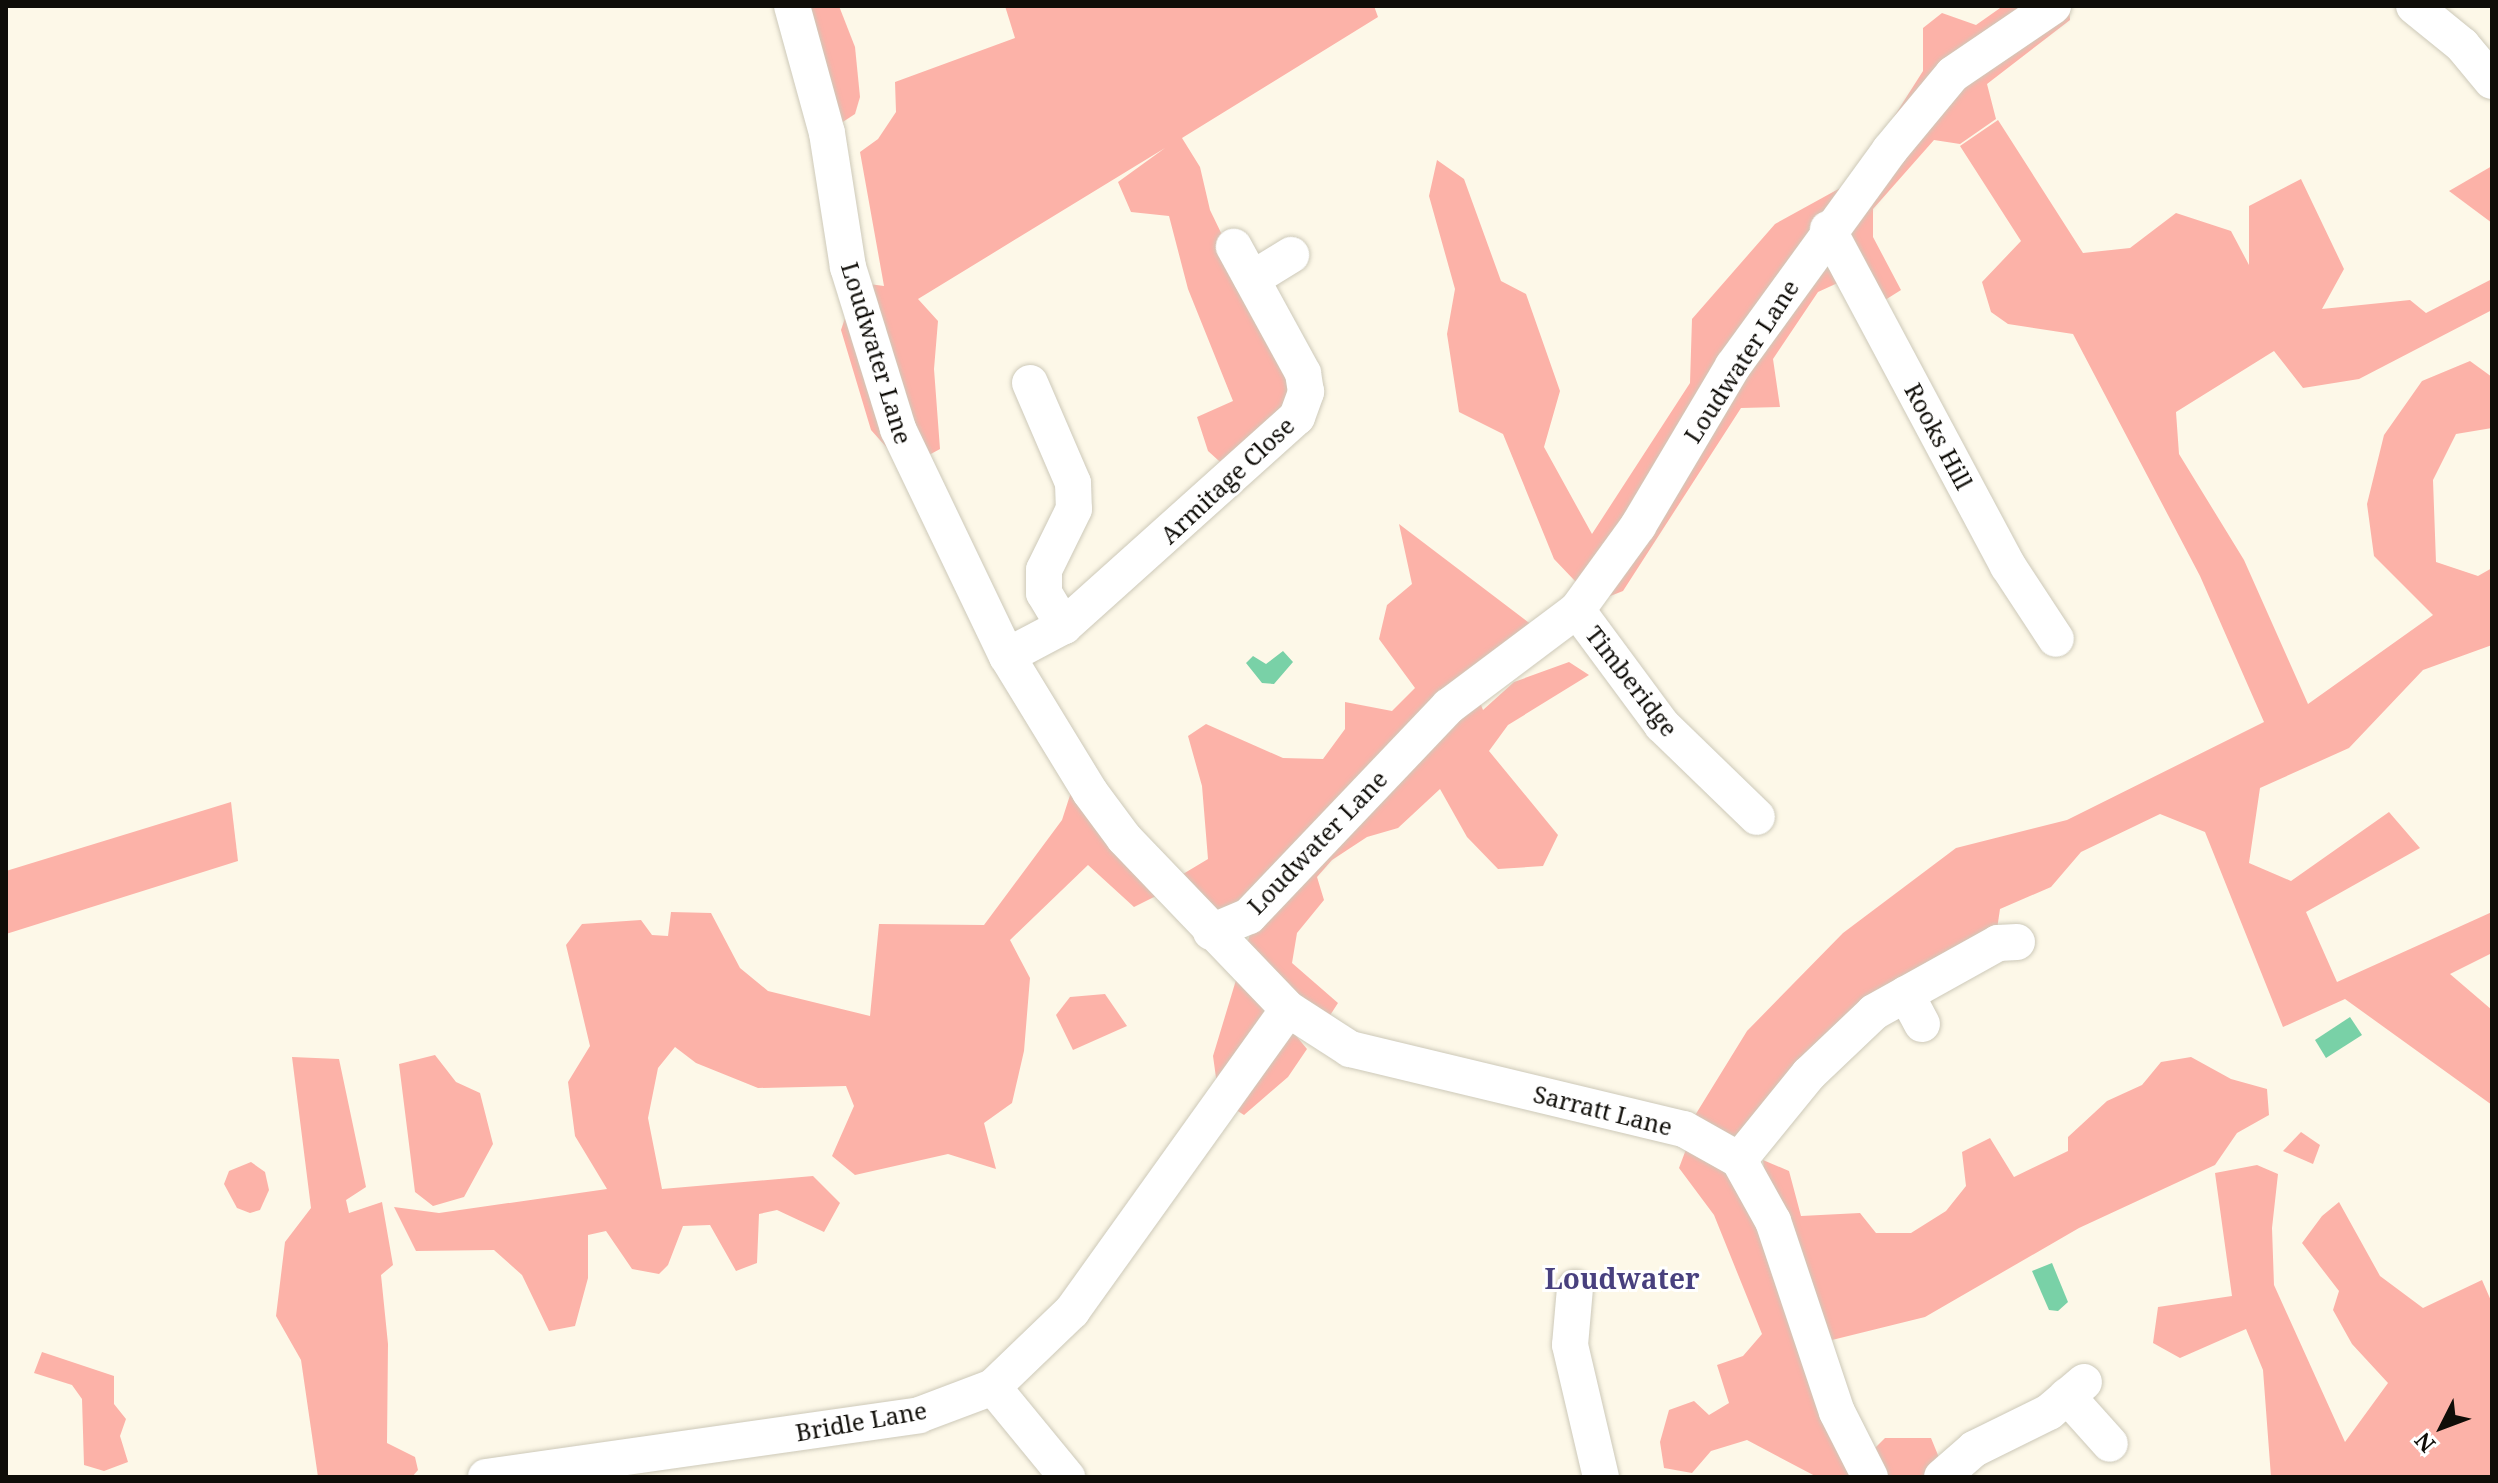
<!DOCTYPE html>
<style>
body{margin:0}
#map{position:relative;width:2498px;height:1483px;overflow:hidden;background:#fdf8e8;font-family:"Noto Serif",serif}
div>[style]{position:absolute}
.green>*{inset:0;background:#fcb2a8}
.water>*{inset:0;background:#79d1a7}
.roads{filter:drop-shadow(0 0 2px #cdc9b9) drop-shadow(0 0 2px #cdc9b9)}
.minor>*{height:36px;margin:-18px;padding:0 18px;transform-origin:18px;border-radius:18px;background:#fff}
span{translate:-50% -50%;white-space:nowrap;text-align:center;line-height:1.15;-webkit-text-stroke:6px #fff;paint-order:stroke}
.street-label{font-size:24px;color:#0f0d08}
.quarter-label{font-size:28px;color:#48407e;font-weight:700}
.frame{position:absolute;inset:0;border:8px solid #0f0d08;pointer-events:none}
.north{position:absolute;left:2402px;top:1387px;width:80px;height:80px;-webkit-text-stroke:6px #fff;paint-order:stroke;rotate:228deg;font-size:22px;font-weight:700;line-height:32px;text-align:center;color:#0f0d08}
.north::after{content:'';display:block;margin:auto;width:28px;height:36px;background:#0f0d08;clip-path:polygon(50% 0,100% 100%,50% 72%,0 100%)}
</style>
<div id="map">
<div class="green">
<div style="clip-path:polygon(775px 6px,839px 6px,855px 47px,860px 97px,855px 114px,832px 129px)"></div>
<div style="clip-path:polygon(1005px 6px,1374px 6px,1378px 17px,1182px 138px,1200px 167px,1210px 210px,1295px 386px,1285px 420px,1229px 470px,1208px 451px,1197px 417px,1233px 401px,1188px 289px,1169px 216px,1131px 212px,1118px 182px,1165px 148px,918px 299px,938px 321px,934px 369px,940px 449px,905px 468px,871px 430px,841px 330px,852px 297px,869px 284px,884px 286px,860px 152px,878px 139px,896px 112px,895px 82px,1015px 38px)"></div>
<div style="clip-path:polygon(2003px 6px,2069px 6px,2070px 20px,1987px 84px,1996px 119px,1960px 144px,1934px 140px,1873px 209px,1873px 237px,1901px 290px,1866px 312px,1842px 281px,1818px 292px,1773px 359px,1780px 407px,1741px 408px,1623px 591px,1595px 602px,1554px 559px,1503px 434px,1459px 412px,1447px 334px,1455px 289px,1429px 196px,1437px 160px,1464px 179px,1501px 281px,1526px 294px,1560px 391px,1544px 447px,1592px 534px,1690px 383px,1692px 319px,1775px 224px,1853px 181px,1923px 71px,1923px 28px,1942px 13px,1976px 25px)"></div>
<div style="clip-path:polygon(1998px 120px,2083px 253px,2130px 248px,2176px 213px,2231px 231px,2249px 265px,2249px 206px,2301px 179px,2344px 269px,2322px 309px,2410px 300px,2426px 313px,2492px 279px,2492px 310px,2359px 379px,2303px 388px,2274px 351px,2176px 412px,2179px 454px,2244px 560px,2308px 704px,2433px 615px,2374px 556px,2367px 504px,2384px 435px,2422px 381px,2470px 361px,2492px 377px,2492px 428px,2456px 434px,2433px 480px,2436px 562px,2478px 576px,2492px 568px,2492px 645px,2423px 670px,2349px 748px,2260px 788px,2249px 863px,2291px 881px,2389px 812px,2420px 848px,2306px 912px,2337px 982px,2492px 912px,2492px 953px,2450px 974px,2492px 1010px,2492px 1105px,2345px 999px,2283px 1027px,2205px 832px,2160px 814px,2081px 852px,2051px 887px,2000px 909px,1996px 936px,1734px 1145px,1694px 1117px,1747px 1031px,1843px 933px,1956px 848px,2067px 820px,2264px 722px,2200px 576px,2073px 334px,2008px 324px,1991px 312px,1982px 282px,2021px 241px,1960px 146px)"></div>
<div style="clip-path:polygon(2492px 166px,2492px 223px,2449px 191px)"></div>
<div style="clip-path:polygon(1399px 524px,1536px 628px,1471px 679px,1483px 710px,1514px 682px,1569px 662px,1589px 675px,1508px 725px,1489px 751px,1558px 835px,1543px 866px,1498px 869px,1467px 837px,1440px 789px,1398px 828px,1367px 837px,1332px 860px,1317px 877px,1324px 900px,1297px 933px,1292px 963px,1338px 1003px,1327px 1020px,1274px 1009px,1307px 1049px,1288px 1077px,1244px 1115px,1219px 1099px,1213px 1056px,1253px 924px,1205px 914px,1173px 880px,1208px 859px,1202px 786px,1188px 736px,1206px 724px,1283px 758px,1323px 759px,1345px 729px,1345px 702px,1392px 711px,1415px 688px,1379px 639px,1387px 605px,1412px 584px)"></div>
<div style="clip-path:polygon(1073px 786px,1158px 895px,1134px 907px,1088px 865px,1010px 940px,1030px 978px,1024px 1051px,1012px 1103px,984px 1123px,996px 1169px,948px 1154px,855px 1175px,832px 1156px,854px 1106px,846px 1086px,758px 1088px,696px 1063px,675px 1047px,658px 1068px,648px 1118px,662px 1189px,813px 1176px,840px 1203px,824px 1232px,777px 1210px,759px 1214px,757px 1263px,736px 1271px,710px 1225px,683px 1226px,668px 1265px,659px 1274px,632px 1269px,606px 1231px,588px 1235px,588px 1278px,575px 1326px,549px 1331px,522px 1275px,494px 1250px,416px 1251px,394px 1207px,439px 1213px,607px 1189px,575px 1136px,568px 1082px,590px 1046px,566px 945px,582px 924px,641px 920px,652px 935px,668px 936px,671px 912px,711px 913px,740px 968px,768px 991px,870px 1016px,879px 924px,984px 925px,1062px 820px)"></div>
<div style="clip-path:polygon(231px 802px,238px 861px,6px 934px,6px 871px)"></div>
<div style="clip-path:polygon(1105px 994px,1127px 1026px,1073px 1050px,1056px 1015px,1070px 997px)"></div>
<div style="clip-path:polygon(435px 1055px,456px 1082px,480px 1093px,493px 1144px,464px 1197px,433px 1206px,415px 1192px,399px 1064px)"></div>
<div style="clip-path:polygon(292px 1057px,339px 1059px,366px 1187px,346px 1200px,349px 1213px,382px 1202px,393px 1265px,381px 1275px,388px 1344px,387px 1443px,415px 1457px,418px 1470px,412px 1477px,318px 1477px,301px 1360px,276px 1316px,285px 1242px,311px 1208px)"></div>
<div style="clip-path:polygon(2191px 1057px,2231px 1079px,2267px 1089px,2269px 1115px,2237px 1133px,2215px 1165px,2079px 1228px,1925px 1317px,1828px 1341px,1860px 1463px,1885px 1438px,1931px 1438px,1940px 1460px,1922px 1477px,1817px 1477px,1747px 1440px,1711px 1451px,1692px 1473px,1664px 1468px,1660px 1442px,1669px 1410px,1694px 1401px,1709px 1415px,1729px 1403px,1717px 1365px,1743px 1356px,1762px 1334px,1714px 1215px,1679px 1168px,1688px 1144px,1766px 1196px,1763px 1160px,1789px 1171px,1801px 1216px,1860px 1213px,1876px 1233px,1911px 1233px,1946px 1211px,1966px 1186px,1962px 1152px,1990px 1138px,2014px 1177px,2068px 1151px,2068px 1137px,2107px 1101px,2142px 1085px,2161px 1062px)"></div>
<div style="clip-path:polygon(2301px 1132px,2320px 1145px,2313px 1164px,2283px 1151px)"></div>
<div style="clip-path:polygon(251px 1162px,265px 1172px,269px 1190px,260px 1210px,250px 1213px,237px 1208px,224px 1184px,229px 1171px)"></div>
<div style="clip-path:polygon(2257px 1165px,2278px 1174px,2272px 1228px,2274px 1285px,2345px 1442px,2388px 1383px,2352px 1344px,2333px 1310px,2339px 1291px,2302px 1243px,2322px 1216px,2339px 1202px,2380px 1276px,2423px 1308px,2482px 1280px,2492px 1303px,2492px 1477px,2271px 1477px,2263px 1370px,2246px 1329px,2180px 1358px,2153px 1343px,2158px 1307px,2232px 1296px,2215px 1173px)"></div>
<div style="clip-path:polygon(42px 1352px,114px 1376px,114px 1404px,126px 1419px,120px 1436px,128px 1462px,104px 1471px,84px 1465px,82px 1399px,72px 1385px,34px 1373px)"></div>
</div>
<div class="water">
<div style="clip-path:polygon(1283px 651px,1293px 662px,1274px 684px,1262px 683px,1246px 663px,1253px 656px,1266px 664px)"></div>
<div style="clip-path:polygon(2350px 1017px,2362px 1035px,2326px 1058px,2315px 1040px)"></div>
<div style="clip-path:polygon(2052px 1263px,2068px 1302px,2058px 1311px,2049px 1310px,2032px 1271px)"></div>
</div>
<div class="roads">
<div class="minor">
<div style="left:792px;top:6px;width:132px;rotate:74.6deg"></div>
<div style="left:827px;top:133px;width:136px;rotate:81.1deg"></div>
<div style="left:848px;top:267px;width:170px;rotate:72.8deg"></div>
<div style="left:898px;top:429px;width:252px;rotate:64.4deg"></div>
<div style="left:1007px;top:656px;width:159px;rotate:58.6deg"></div>
<div style="left:1090px;top:792px;width:57px;rotate:53.5deg"></div>
<div style="left:1124px;top:838px;width:237px;rotate:46.2deg"></div>
<div style="left:1288px;top:1009px;width:74px;rotate:32.8deg"></div>
<div style="left:1350px;top:1049px;width:343px;rotate:13.5deg"></div>
<div style="left:1684px;top:1129px;width:63px;rotate:29.4deg"></div>
<div style="left:1739px;top:1160px;width:70px;rotate:60.9deg"></div>
<div style="left:1773px;top:1221px;width:201px;rotate:71.5deg"></div>
<div style="left:1837px;top:1412px;width:73px;rotate:63.1deg"></div>
<div style="left:2414px;top:6px;width:62px;rotate:39.1deg"></div>
<div style="left:2462px;top:45px;width:47px;rotate:50.2deg"></div>
<div style="left:1828px;top:229px;width:382px;rotate:61.9deg"></div>
<div style="left:2008px;top:566px;width:87px;rotate:56.7deg"></div>
<div style="left:1252px;top:279px;width:46px;rotate:-31.6deg"></div>
<div style="left:1030px;top:383px;width:109px;rotate:66.7deg"></div>
<div style="left:1073px;top:483px;width:26px;rotate:88deg"></div>
<div style="left:1074px;top:509px;width:68px;rotate:116.2deg"></div>
<div style="left:1044px;top:570px;width:23px;rotate:90deg"></div>
<div style="left:1044px;top:593px;width:39px;rotate:59deg"></div>
<div style="left:1577px;top:610px;width:143px;rotate:53.5deg"></div>
<div style="left:1662px;top:725px;width:132px;rotate:44.1deg"></div>
<div style="left:1007px;top:656px;width:64px;rotate:-27.8deg"></div>
<div style="left:1064px;top:626px;width:313px;rotate:-41.9deg"></div>
<div style="left:1297px;top:417px;width:27px;rotate:-70deg"></div>
<div style="left:1306px;top:392px;width:19px;rotate:-99deg"></div>
<div style="left:1303px;top:373px;width:144px;rotate:-118.7deg"></div>
<div style="left:1211px;top:932px;width:41px;rotate:-22.8deg"></div>
<div style="left:1249px;top:916px;width:290px;rotate:-46.4deg"></div>
<div style="left:1449px;top:706px;width:160px;rotate:-36.9deg"></div>
<div style="left:1577px;top:610px;width:104px;rotate:-54deg"></div>
<div style="left:1638px;top:526px;width:186px;rotate:-59.3deg"></div>
<div style="left:1733px;top:366px;width:266px;rotate:-54deg"></div>
<div style="left:1889px;top:151px;width:100px;rotate:-50.3deg"></div>
<div style="left:1953px;top:74px;width:121px;rotate:-34.2deg"></div>
<div style="left:1906px;top:994px;width:34px;rotate:62deg"></div>
<div style="left:1739px;top:1160px;width:111px;rotate:-50.9deg"></div>
<div style="left:1809px;top:1074px;width:90px;rotate:-43.6deg"></div>
<div style="left:1874px;top:1012px;width:142px;rotate:-29.1deg"></div>
<div style="left:1998px;top:943px;width:19px;rotate:-3deg"></div>
<div style="left:1575px;top:1288px;width:57px;rotate:95deg"></div>
<div style="left:1570px;top:1345px;width:136px;rotate:76.8deg"></div>
<div style="left:993px;top:1387px;width:117px;rotate:50.6deg"></div>
<div style="left:2067px;top:1396px;width:64px;rotate:48.1deg"></div>
<div style="left:486px;top:1477px;width:437px;rotate:-8.1deg"></div>
<div style="left:919px;top:1415px;width:79px;rotate:-20.7deg"></div>
<div style="left:993px;top:1387px;width:110px;rotate:-43.9deg"></div>
<div style="left:1072px;top:1311px;width:371px;rotate:-54.4deg"></div>
<div style="left:1942px;top:1477px;width:43px;rotate:-41.2deg"></div>
<div style="left:1974px;top:1449px;width:84px;rotate:-26.3deg"></div>
<div style="left:2049px;top:1412px;width:46px;rotate:-40.6deg"></div>
</div>
</div>
<div class="street-label">
<span style="left:877px;top:353px;rotate:73deg">Loudwater Lane</span>
<span style="left:1741px;top:361px;rotate:-57deg">Loudwater Lane</span>
<span style="left:1939px;top:436px;rotate:62deg">Rooks Hill</span>
<span style="left:1227px;top:480px;rotate:-43deg">Armitage Close</span>
<span style="left:1632px;top:681px;rotate:52deg">Timberidge</span>
<span style="left:1317px;top:842px;rotate:-46deg">Loudwater Lane</span>
<span style="left:1603px;top:1110px;rotate:14deg">Sarratt Lane</span>
<span style="left:861px;top:1421px;rotate:-10deg">Bridle Lane</span>
</div>
<div class="quarter-label">
<span style="left:1622px;top:1278px">Loudwater</span>
</div>
<div class="frame"></div>
<div class="north">N</div>
</div>
